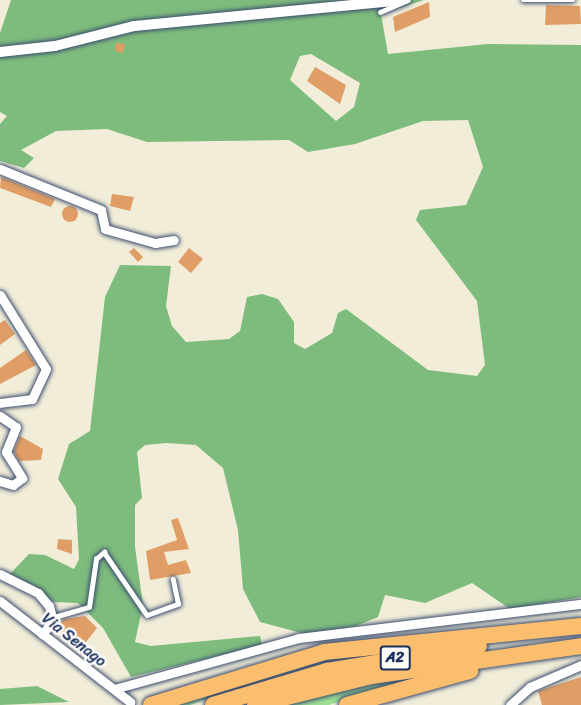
<!DOCTYPE html>
<style>
body{margin:0}
#map{position:relative;width:581px;height:705px;overflow:hidden;background:#f1edd8;font-family:Sriracha,sans-serif}
div>[style]{position:absolute}
.green>*{inset:0;background:#9ddd93}
.forest>*{inset:0;background:#7ebc7d}
.building>*{inset:0;background:#e09e66}
.round{border-radius:50%}
.roads{filter:drop-shadow(0 0 2px #3b4c70) drop-shadow(0 0 2px #3b4c70)}
.service>*{height:4.5px;margin:-2.25px;padding:0 2.25px;transform-origin:2.25px;border-radius:2.25px;background:#fff}
.minor>*{height:9px;margin:-4.5px;padding:0 4.5px;transform-origin:4.5px;border-radius:4.5px;background:#fff}
.tertiary>*{height:10px;margin:-5px;padding:0 5px;transform-origin:5px;border-radius:5px;background:#fff}
.motorway>*{height:16px;margin:-8px;padding:0 8px;transform-origin:8px;border-radius:8px;background:#fbbd6e}
span{translate:-50% -50%;white-space:nowrap;text-align:center;line-height:1.15;-webkit-text-stroke:5px #fdfcf7;paint-order:stroke}
.shield-label span{padding:2px 4px;background:#fdfcf7;border:2px solid;border-radius:4px;-webkit-text-stroke-width:0}
.shield-label{font-size:15px;color:#1b2f5e;font-weight:700}
.street-label{font-size:16px;color:#1b2f5e}
</style>
<div id="map">
<div class="green">
<div style="clip-path:polygon(380px 651px,290px 672px,190px 705px,165px 705px,311px 660px)"></div>
<div style="clip-path:polygon(417px 677px,329px 705px,284px 705px,355px 687px)"></div>
</div>
<div class="forest">
<div style="clip-path:polygon(evenodd,11px 0,424px 0,381px 14px,388px 54px,488px 44px,581px 45px,581px 597px,510px 609px,472px 583px,425px 603px,385px 595px,378px 617px,356px 626px,305px 634px,260px 622px,243px 589px,238px 530px,223px 468px,196px 445px,167px 443px,145px 445px,137px 452px,142px 498px,135px 505px,135px 547px,143px 605px,135px 642px,151px 646px,260px 636px,262px 645px,131px 677px,103px 628px,78px 603px,54px 602px,9px 575px,29px 554px,45px 555px,74px 569px,79px 559px,76px 507px,58px 479px,69px 444px,90px 431px,105px 297px,120px 265px,171px 266px,166px 306px,172px 326px,186px 342px,229px 339px,240px 331px,247px 297px,262px 294px,278px 299px,294px 322px,294px 343px,305px 349px,332px 333px,338px 313px,346px 309px,428px 370px,477px 376px,485px 365px,477px 301px,416px 220px,420px 210px,466px 205px,483px 167px,468px 120px,423px 121px,355px 144px,308px 152px,289px 140px,147px 142px,107px 129px,56px 131px,21px 150px,34px 158px,24px 168px,0 161px,0 124px,7px 116px,0 112px,0 33px,11px 0,311px 54px,360px 83px,354px 107px,336px 121px,290px 80px,300px 56px,311px 54px)"></div>
<div style="clip-path:polygon(37px 686px,69px 702px,0 705px,0 689px)"></div>
</div>
<div class="building">
<div style="clip-path:polygon(429px 2px,430px 17px,395px 32px,393px 17px)"></div>
<div style="clip-path:polygon(546px 5px,580px 6px,581px 24px,545px 25px)"></div>
<div style="clip-path:polygon(116px 43px,125px 44px,123px 53px,115px 51px)"></div>
<div style="clip-path:polygon(315px 67px,346px 85px,340px 104px,307px 81px)"></div>
<div style="clip-path:polygon(1px 177px,55px 199px,51px 207px,0 188px)"></div>
<div style="clip-path:polygon(112px 194px,134px 197px,130px 211px,110px 206px)"></div>
<div class="round" style="left:62px;top:206px;width:16px;height:16px"></div>
<div style="clip-path:polygon(134px 248px,143px 257px,138px 262px,129px 252px)"></div>
<div style="clip-path:polygon(189px 248px,203px 259px,191px 273px,178px 262px)"></div>
<div style="clip-path:polygon(5px 320px,15px 334px,0 345px,0 323px)"></div>
<div style="clip-path:polygon(26px 350px,36px 365px,0 384px,0 368px)"></div>
<div style="clip-path:polygon(20px 436px,43px 449px,41px 460px,19px 461px,14px 451px)"></div>
<div style="clip-path:polygon(178px 518px,189px 549px,164px 552px,168px 565px,186px 560px,191px 573px,150px 580px,146px 551px,177px 540px,171px 520px)"></div>
<div style="clip-path:polygon(58px 539px,72px 540px,72px 554px,57px 549px)"></div>
<div style="clip-path:polygon(85px 616px,97px 628px,79px 651px,56px 628px,64px 619px)"></div>
<div style="clip-path:polygon(581px 677px,581px 705px,542px 705px,538px 691px)"></div>
</div>
<div class="roads">
<div class="service">
<div style="left:523px;top:0;width:50px"></div>
<div style="left:380px;top:12px;width:30px;rotate:-23deg"></div>
<div style="left:54px;top:617px;width:36px;rotate:-16deg"></div>
<div style="left:89px;top:607px;width:49px;rotate:-81.7deg"></div>
<div style="left:96px;top:559px;width:11px;rotate:-41deg"></div>
<div style="left:104px;top:552px;width:76px;rotate:55.7deg"></div>
<div style="left:147px;top:615px;width:33px;rotate:-20deg"></div>
<div style="left:178px;top:604px;width:25px;rotate:-102deg"></div>
</div>
<div class="minor">
<div style="left:0;top:169px;width:109px;rotate:22.1deg"></div>
<div style="left:101px;top:210px;width:19px;rotate:78deg"></div>
<div style="left:105px;top:229px;width:52px;rotate:15.6deg"></div>
<div style="left:155px;top:243px;width:19px;rotate:-9deg"></div>
<div style="left:0;top:295px;width:87px;rotate:58.1deg"></div>
<div style="left:46px;top:369px;width:33px;rotate:115deg"></div>
<div style="left:32px;top:399px;width:32px;rotate:173deg"></div>
<div style="left:0;top:416px;width:19px;rotate:35deg"></div>
<div style="left:16px;top:427px;width:27px;rotate:112deg"></div>
<div style="left:6px;top:452px;width:31px;rotate:58deg"></div>
<div style="left:22px;top:478px;width:11px;rotate:142deg"></div>
<div style="left:13px;top:485px;width:14px;rotate:-163deg"></div>
<div style="left:0;top:574px;width:42px;rotate:26.6deg"></div>
<div style="left:38px;top:593px;width:17px;rotate:50deg"></div>
<div style="left:49px;top:606px;width:16px;rotate:75deg"></div>
<div style="left:53px;top:621px;width:17px;rotate:130deg"></div>
<div style="left:0;top:601px;width:165px;rotate:37.8deg"></div>
<div style="left:114px;top:689px;width:192px;rotate:-15.4deg"></div>
<div style="left:299px;top:638px;width:284px;rotate:-6.9deg"></div>
<div style="left:510px;top:705px;width:27px;rotate:-42deg"></div>
<div style="left:530px;top:687px;width:56px;rotate:-23.3deg"></div>
</div>
<div class="tertiary">
<div style="left:0;top:52px;width:55px;rotate:-6.2deg"></div>
<div style="left:55px;top:46px;width:81px;rotate:-14.2deg"></div>
<div style="left:134px;top:26px;width:269px;rotate:-5.5deg"></div>
</div>
<div class="motorway">
<div style="left:151px;top:705px;width:181px;rotate:-17deg"></div>
<div style="left:324px;top:652px;width:258px;rotate:-5.8deg"></div>
<div style="left:213px;top:705px;width:119px;rotate:-16.6deg"></div>
<div style="left:327px;top:671px;width:154px;rotate:-9.3deg"></div>
<div style="left:255px;top:705px;width:120px;rotate:-14deg"></div>
<div style="left:371px;top:676px;width:212px;rotate:-8.1deg"></div>
<div style="left:347px;top:705px;width:128px;rotate:-15.5deg"></div>
</div>
</div>
<div class="shield-label">
<span style="left:395px;top:658px">A2</span>
</div>
<div class="street-label">
<span style="left:74px;top:640px;rotate:38deg">Via Senago</span>
</div>
</div>
